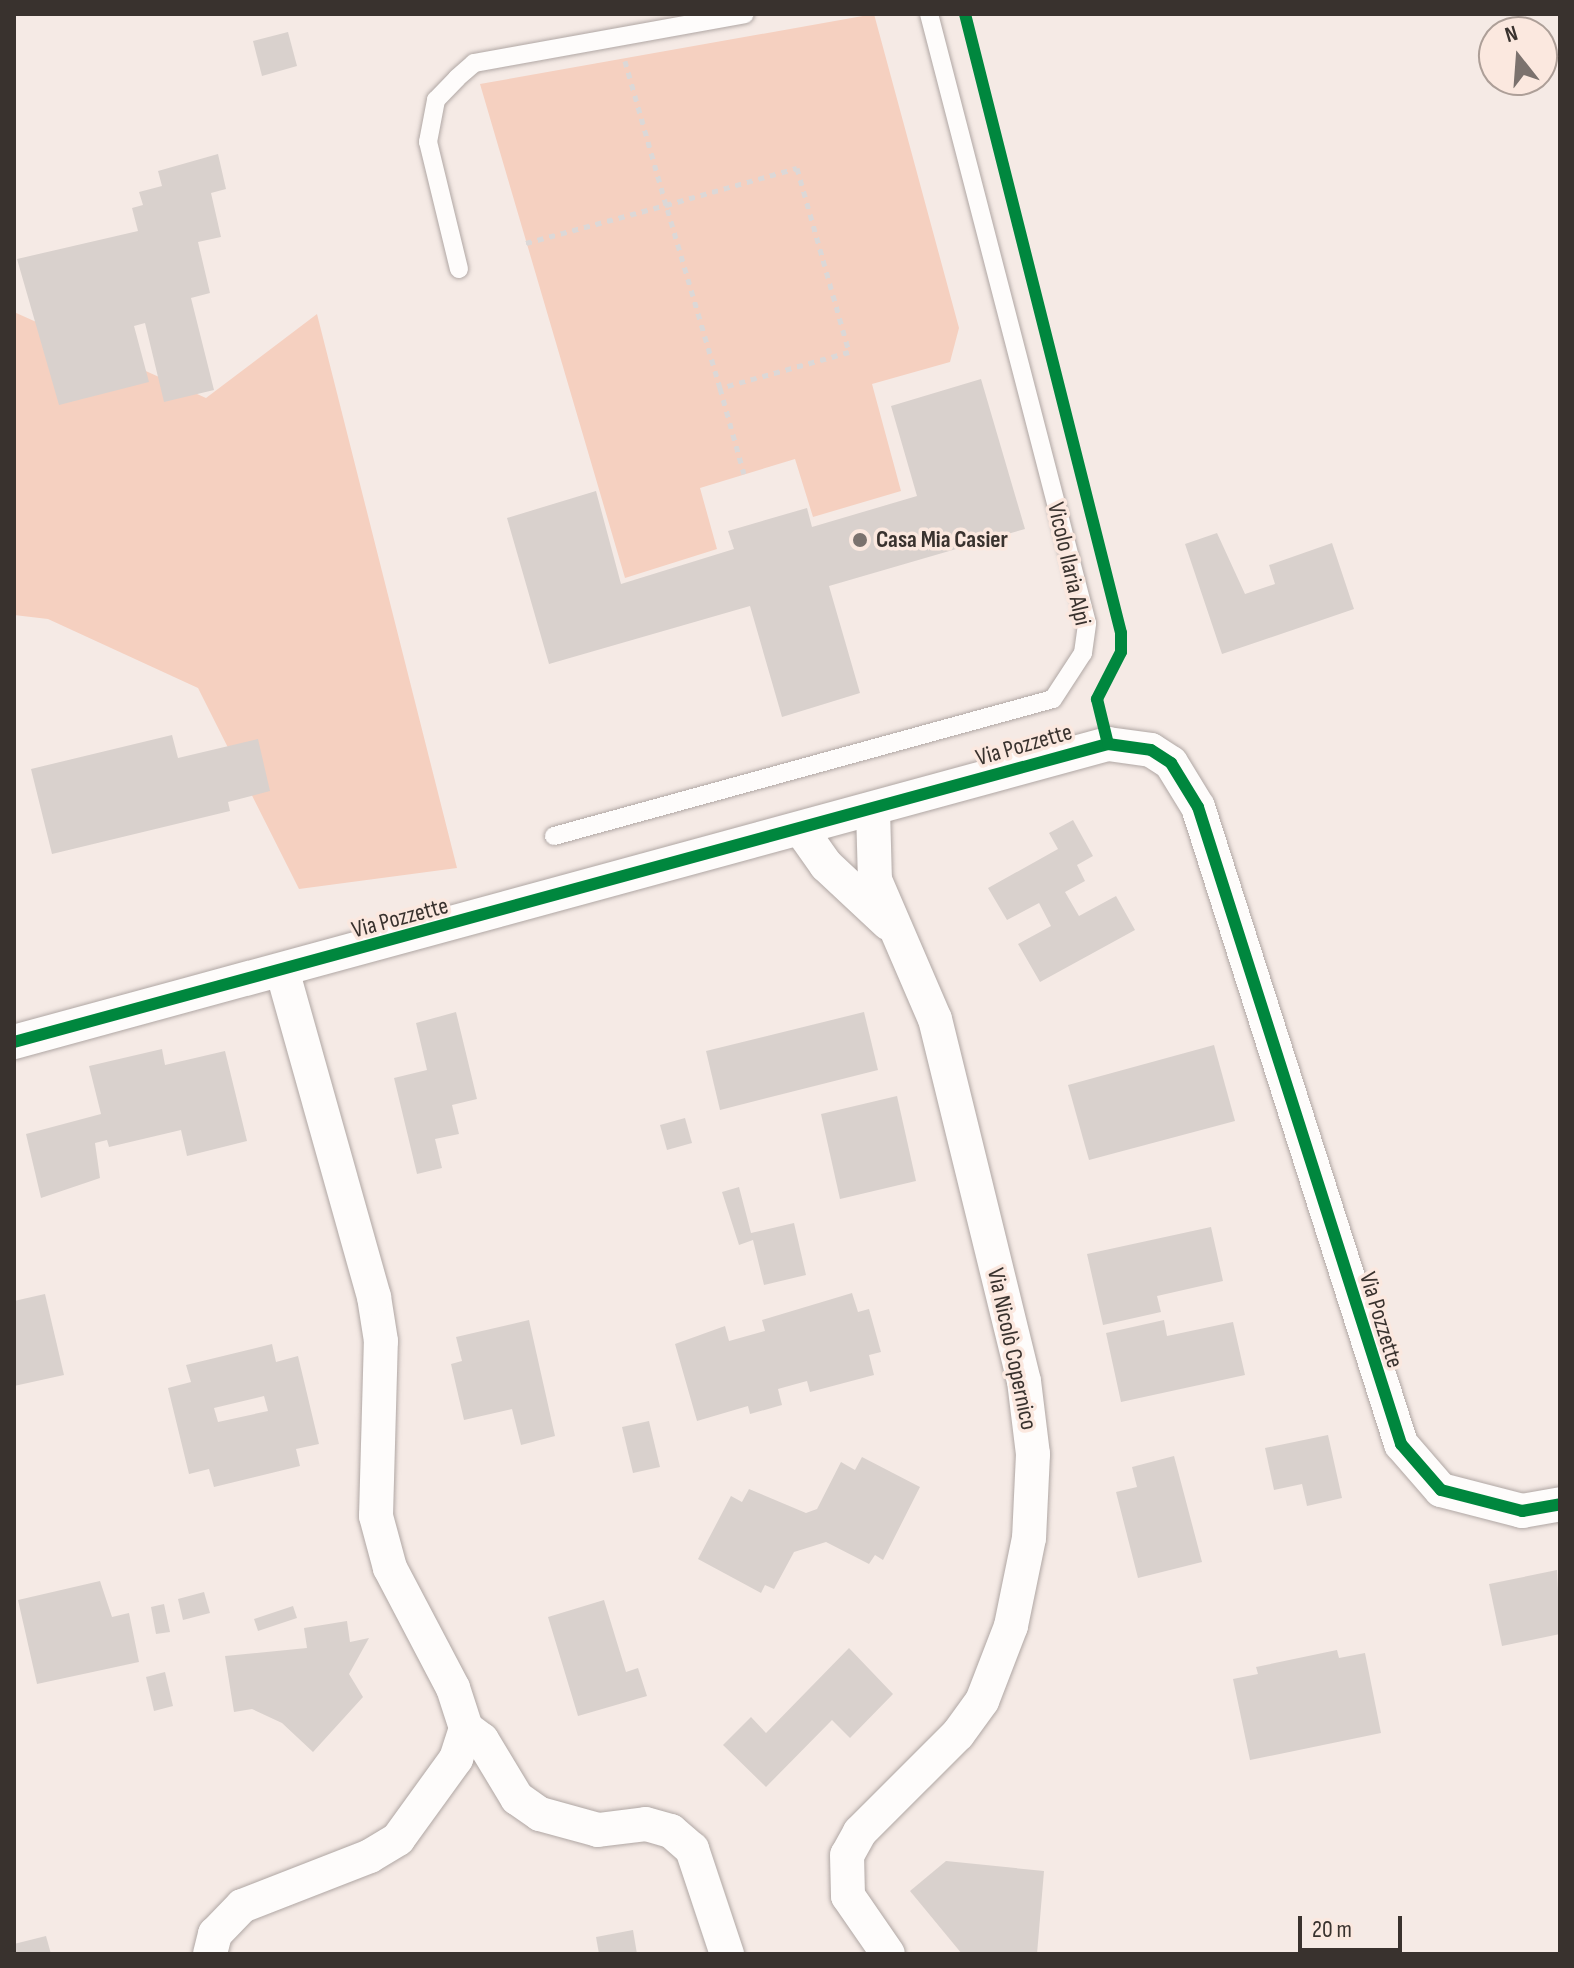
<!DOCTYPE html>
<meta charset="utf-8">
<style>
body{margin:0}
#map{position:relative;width:1574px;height:1968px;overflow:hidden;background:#f5eae5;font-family:"Sofia Sans Condensed",sans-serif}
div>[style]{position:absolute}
.green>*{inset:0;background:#f5d0c0}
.building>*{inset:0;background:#d9d1cd}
.path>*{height:5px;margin-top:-2.5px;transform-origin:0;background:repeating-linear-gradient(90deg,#dcd8d7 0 6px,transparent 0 12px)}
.roads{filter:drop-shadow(0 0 2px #b0a7a4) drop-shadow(0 0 2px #b0a7a4)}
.lane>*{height:18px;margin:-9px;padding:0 9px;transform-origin:9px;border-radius:9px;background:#fefcfb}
.street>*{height:34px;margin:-17px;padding:0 17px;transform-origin:17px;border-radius:17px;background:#fefcfb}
.cycleway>*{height:12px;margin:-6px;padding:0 6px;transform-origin:6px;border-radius:6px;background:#00873e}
.dots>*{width:22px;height:22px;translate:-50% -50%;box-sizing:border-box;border:4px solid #fbe8df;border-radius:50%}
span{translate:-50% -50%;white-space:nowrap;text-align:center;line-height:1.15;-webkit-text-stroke:7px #fbe8df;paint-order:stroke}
.poi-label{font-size:24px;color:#39322e;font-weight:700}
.left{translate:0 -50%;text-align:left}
.street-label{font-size:24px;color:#39322e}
.frame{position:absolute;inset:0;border:16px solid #39322e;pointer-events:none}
.north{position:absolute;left:1478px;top:16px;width:80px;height:80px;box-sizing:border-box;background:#fbe8df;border:2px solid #ad9f98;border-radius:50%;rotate:343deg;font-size:22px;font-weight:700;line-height:32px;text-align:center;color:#39322e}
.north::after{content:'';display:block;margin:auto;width:28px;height:36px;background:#7b726e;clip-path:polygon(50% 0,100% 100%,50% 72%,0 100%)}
.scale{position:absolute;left:1298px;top:1916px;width:104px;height:36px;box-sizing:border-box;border:4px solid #39322e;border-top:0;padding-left:10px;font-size:24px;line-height:28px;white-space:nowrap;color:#39322e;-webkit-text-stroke:6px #fbe8df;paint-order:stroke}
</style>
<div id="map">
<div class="green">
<div style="clip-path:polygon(874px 14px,959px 328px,950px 362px,872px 384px,901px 491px,813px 517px,795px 459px,700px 488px,717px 549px,625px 578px,480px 84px)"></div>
<div style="clip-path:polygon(14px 312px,206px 398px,317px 314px,457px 868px,299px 889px,198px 688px,48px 619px,14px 615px)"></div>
</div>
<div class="building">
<div style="clip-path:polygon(288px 32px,297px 66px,262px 76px,253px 41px)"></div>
<div style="clip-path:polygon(218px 154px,226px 189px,211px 193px,221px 237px,198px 242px,210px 293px,191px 298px,214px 390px,164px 402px,145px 323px,134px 326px,149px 382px,59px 405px,17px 259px,138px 231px,132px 208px,143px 205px,139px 192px,162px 186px,158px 171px)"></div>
<div style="clip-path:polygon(981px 379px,1025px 529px,829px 586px,860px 693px,782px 717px,750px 606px,549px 664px,507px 518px,596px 491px,621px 584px,734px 549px,728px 531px,807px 508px,812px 527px,917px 496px,891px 406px)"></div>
<div style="clip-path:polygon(1217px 533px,1245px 594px,1275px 584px,1269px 565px,1332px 543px,1354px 609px,1222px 654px,1185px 544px)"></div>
<div style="clip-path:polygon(172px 735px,178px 758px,258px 739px,270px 791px,228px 802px,230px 811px,52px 854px,31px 769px)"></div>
<div style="clip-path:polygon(1073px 820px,1093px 856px,1077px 865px,1085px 881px,1065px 892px,1079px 916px,1116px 896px,1135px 930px,1040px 982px,1018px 944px,1051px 926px,1039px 903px,1007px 920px,988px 888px,1058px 849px,1049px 833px)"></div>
<div style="clip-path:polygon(456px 1012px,477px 1099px,452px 1105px,459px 1134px,435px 1139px,442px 1168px,417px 1174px,394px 1078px,427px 1070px,416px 1023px)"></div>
<div style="clip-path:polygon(864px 1012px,878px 1070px,720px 1110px,706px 1051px)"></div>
<div style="clip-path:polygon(1214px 1045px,1235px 1121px,1089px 1160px,1068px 1085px)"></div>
<div style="clip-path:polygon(162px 1049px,165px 1065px,225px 1051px,247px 1141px,187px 1156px,181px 1130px,109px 1147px,107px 1140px,95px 1143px,100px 1178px,41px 1198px,26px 1134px,101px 1114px,89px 1066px)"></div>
<div style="clip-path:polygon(897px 1096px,916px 1181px,840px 1199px,821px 1114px)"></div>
<div style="clip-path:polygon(685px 1118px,692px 1143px,667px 1150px,660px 1125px)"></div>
<div style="clip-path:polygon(739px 1187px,751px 1233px,794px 1223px,806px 1275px,764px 1285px,753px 1240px,739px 1245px,722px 1192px)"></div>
<div style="clip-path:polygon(1211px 1227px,1223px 1281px,1157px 1296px,1161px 1312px,1103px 1325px,1087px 1254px)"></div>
<div style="clip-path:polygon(852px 1293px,858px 1312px,869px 1309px,881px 1352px,869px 1355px,874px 1375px,810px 1392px,807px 1381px,796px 1384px,778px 1389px,782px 1405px,750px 1414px,748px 1406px,697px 1421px,675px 1344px,725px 1326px,729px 1341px,765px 1331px,762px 1320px)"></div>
<div style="clip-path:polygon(45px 1294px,64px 1375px,14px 1386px,14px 1301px)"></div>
<div style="clip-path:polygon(529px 1320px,555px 1436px,521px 1445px,512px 1409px,464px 1420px,451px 1364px,462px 1361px,456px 1337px)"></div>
<div style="clip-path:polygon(1164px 1320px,1167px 1336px,1233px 1322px,1245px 1375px,1121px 1402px,1106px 1333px)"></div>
<div style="clip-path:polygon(evenodd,272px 1344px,276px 1362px,298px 1356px,319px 1444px,296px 1449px,300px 1466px,214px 1487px,209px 1469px,189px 1474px,168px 1388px,191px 1382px,186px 1365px,272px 1344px,264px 1396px,268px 1411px,218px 1422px,214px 1408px,264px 1396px)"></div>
<div style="clip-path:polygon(649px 1421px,660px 1467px,633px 1473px,622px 1427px)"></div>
<div style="clip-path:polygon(1328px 1435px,1342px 1498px,1307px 1506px,1302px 1484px,1274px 1490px,1265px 1448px)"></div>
<div style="clip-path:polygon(1174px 1456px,1202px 1562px,1138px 1578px,1116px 1492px,1137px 1487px,1132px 1467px)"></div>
<div style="clip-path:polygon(862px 1457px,920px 1487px,883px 1560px,875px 1555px,869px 1564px,826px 1542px,794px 1552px,774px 1589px,765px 1585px,761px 1593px,698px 1559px,731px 1496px,742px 1502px,749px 1489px,806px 1513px,817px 1509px,841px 1462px,855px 1470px)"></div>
<div style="clip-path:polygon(1557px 1570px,1560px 1634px,1502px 1646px,1489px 1584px)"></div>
<div style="clip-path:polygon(100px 1581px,112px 1617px,129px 1613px,139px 1662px,37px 1684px,18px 1600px)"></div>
<div style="clip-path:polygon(204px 1592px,210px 1613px,183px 1620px,178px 1599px)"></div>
<div style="clip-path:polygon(604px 1600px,626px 1672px,638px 1668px,647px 1696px,578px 1716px,548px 1617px)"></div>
<div style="clip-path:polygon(164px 1604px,170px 1632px,156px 1634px,151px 1607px)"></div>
<div style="clip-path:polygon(293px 1606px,297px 1618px,258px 1631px,254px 1619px)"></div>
<div style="clip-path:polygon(347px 1621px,350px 1642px,369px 1638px,349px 1674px,363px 1697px,313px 1752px,282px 1723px,252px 1709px,234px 1712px,225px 1656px,307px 1648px,304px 1628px)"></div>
<div style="clip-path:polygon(849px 1648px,893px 1694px,850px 1738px,832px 1720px,766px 1787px,723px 1745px,751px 1717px,766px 1733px)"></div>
<div style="clip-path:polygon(1337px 1650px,1339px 1658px,1365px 1653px,1381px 1733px,1250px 1760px,1233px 1679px,1258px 1674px,1256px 1667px)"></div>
<div style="clip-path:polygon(165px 1672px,173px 1706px,154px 1711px,146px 1677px)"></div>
<div style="clip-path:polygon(946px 1861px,1044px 1871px,1037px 1954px,962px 1954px,910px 1891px)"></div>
<div style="clip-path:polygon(633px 1930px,637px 1954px,599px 1954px,596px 1937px)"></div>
<div style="clip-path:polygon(46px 1936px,51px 1954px,14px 1954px,14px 1944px)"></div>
</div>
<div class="path">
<div style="left:526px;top:243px;width:145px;rotate:-15.2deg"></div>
<div style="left:666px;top:205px;width:136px;rotate:-15.8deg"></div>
<div style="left:797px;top:168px;width:191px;rotate:74.2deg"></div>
<div style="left:849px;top:352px;width:134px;rotate:164.4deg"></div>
<div style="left:720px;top:388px;width:191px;rotate:-106.4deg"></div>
<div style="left:666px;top:205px;width:150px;rotate:-105.9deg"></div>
<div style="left:720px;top:388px;width:89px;rotate:74.4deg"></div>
</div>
<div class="roads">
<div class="lane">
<div style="left:459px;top:269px;width:131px;rotate:-103.7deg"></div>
<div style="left:428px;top:142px;width:43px;rotate:-79.2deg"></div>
<div style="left:436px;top:100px;width:30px;rotate:-46deg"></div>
<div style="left:457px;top:78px;width:23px;rotate:-41deg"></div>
<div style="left:474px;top:63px;width:275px;rotate:-10.2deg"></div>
<div style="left:554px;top:836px;width:517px;rotate:-15.35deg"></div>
<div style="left:1053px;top:699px;width:55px;rotate:-56.9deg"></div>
<div style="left:1083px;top:653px;width:30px;rotate:-82deg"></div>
<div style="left:1087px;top:623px;width:629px;rotate:-104.54deg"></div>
</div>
<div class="street">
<div style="left:873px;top:810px;width:70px;rotate:88.4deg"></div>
<div style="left:875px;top:880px;width:151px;rotate:66.7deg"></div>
<div style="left:935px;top:1019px;width:373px;rotate:76.2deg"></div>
<div style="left:1024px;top:1381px;width:74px;rotate:83deg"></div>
<div style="left:1033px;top:1454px;width:84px;rotate:92.7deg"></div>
<div style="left:1029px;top:1538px;width:90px;rotate:101.6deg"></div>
<div style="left:1011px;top:1626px;width:80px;rotate:111.1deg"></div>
<div style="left:982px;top:1701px;width:41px;rotate:126deg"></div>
<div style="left:958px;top:1734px;width:139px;rotate:135deg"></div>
<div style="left:860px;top:1832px;width:26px;rotate:119deg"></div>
<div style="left:847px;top:1855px;width:41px;rotate:88.6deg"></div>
<div style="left:848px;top:1896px;width:70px;rotate:55.4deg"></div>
<div style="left:802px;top:831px;width:42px;rotate:54.8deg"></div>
<div style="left:826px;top:865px;width:85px;rotate:43.1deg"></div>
<div style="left:14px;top:1042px;width:1134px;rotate:-15.24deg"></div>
<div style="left:1108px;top:744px;width:43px;rotate:7.9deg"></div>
<div style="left:1151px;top:750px;width:24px;rotate:33deg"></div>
<div style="left:1171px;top:763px;width:52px;rotate:58.5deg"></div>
<div style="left:1198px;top:807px;width:669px;rotate:72.32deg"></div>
<div style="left:1401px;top:1444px;width:61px;rotate:49deg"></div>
<div style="left:1441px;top:1490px;width:84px;rotate:14.5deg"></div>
<div style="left:1522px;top:1511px;width:39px;rotate:-10deg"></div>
<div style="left:466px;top:1728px;width:20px;rotate:37deg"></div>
<div style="left:482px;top:1740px;width:68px;rotate:58.9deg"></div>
<div style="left:517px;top:1798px;width:28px;rotate:35deg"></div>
<div style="left:540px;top:1814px;width:60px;rotate:15.4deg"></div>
<div style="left:598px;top:1830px;width:48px;rotate:-7.1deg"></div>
<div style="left:646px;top:1824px;width:26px;rotate:16deg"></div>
<div style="left:671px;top:1831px;width:28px;rotate:41deg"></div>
<div style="left:692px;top:1849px;width:111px;rotate:71.6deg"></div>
<div style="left:210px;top:1954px;width:21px;rotate:-76deg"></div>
<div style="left:215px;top:1934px;width:39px;rotate:-46deg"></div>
<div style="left:242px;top:1906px;width:137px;rotate:-21.3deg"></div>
<div style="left:370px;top:1856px;width:33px;rotate:-31deg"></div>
<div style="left:398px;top:1839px;width:99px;rotate:-54.1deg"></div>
<div style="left:456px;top:1759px;width:33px;rotate:-72deg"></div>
<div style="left:466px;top:1728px;width:42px;rotate:-108deg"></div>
<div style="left:453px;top:1688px;width:136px;rotate:-117.7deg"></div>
<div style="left:390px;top:1568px;width:54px;rotate:-105.1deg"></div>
<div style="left:376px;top:1516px;width:175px;rotate:-88.4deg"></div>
<div style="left:381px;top:1341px;width:45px;rotate:-99deg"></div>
<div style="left:374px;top:1297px;width:337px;rotate:-105.7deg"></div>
</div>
</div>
<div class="cycleway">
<div style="left:965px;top:14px;width:638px;rotate:75.85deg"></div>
<div style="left:1121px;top:633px;width:19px;rotate:90deg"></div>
<div style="left:1121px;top:652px;width:53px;rotate:117.1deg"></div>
<div style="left:1097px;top:699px;width:46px;rotate:76.3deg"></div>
<div style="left:14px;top:1042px;width:1134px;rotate:-15.24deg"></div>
<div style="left:1108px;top:744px;width:43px;rotate:7.9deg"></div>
<div style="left:1151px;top:750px;width:24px;rotate:33deg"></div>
<div style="left:1171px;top:763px;width:52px;rotate:58.5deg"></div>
<div style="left:1198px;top:807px;width:669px;rotate:72.32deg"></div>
<div style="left:1401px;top:1444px;width:61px;rotate:49deg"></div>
<div style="left:1441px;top:1490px;width:84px;rotate:14.5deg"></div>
<div style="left:1522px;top:1511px;width:39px;rotate:-10deg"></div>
</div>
<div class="dots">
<div style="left:860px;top:540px;background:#7b726e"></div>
</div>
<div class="poi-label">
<span class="left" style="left:876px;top:540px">Casa Mia Casier</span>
</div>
<div class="street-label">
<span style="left:1069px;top:564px;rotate:77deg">Vicolo Ilaria Alpi</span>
<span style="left:1024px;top:745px;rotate:-16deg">Via Pozzette</span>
<span style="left:400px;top:918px;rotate:-15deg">Via Pozzette</span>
<span style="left:1381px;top:1320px;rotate:73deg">Via Pozzette</span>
<span style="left:1012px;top:1349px;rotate:78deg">Via Nicolò Copernico</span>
</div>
<div class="frame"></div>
<div class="north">N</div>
<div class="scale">20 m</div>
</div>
